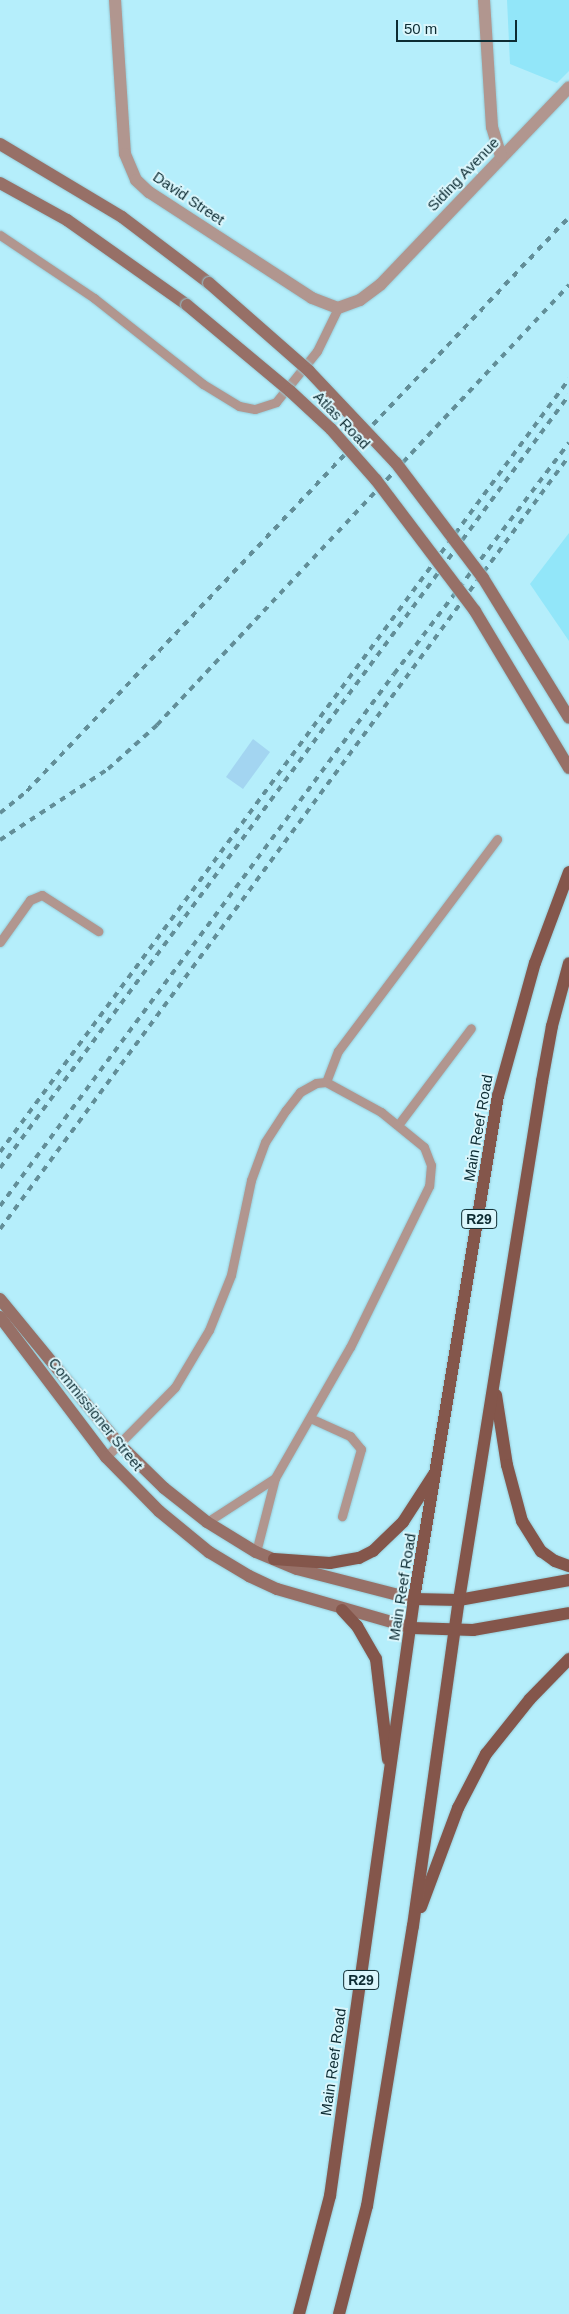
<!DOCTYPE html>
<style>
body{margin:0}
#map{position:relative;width:569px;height:2314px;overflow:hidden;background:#b5eefb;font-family:Arial,sans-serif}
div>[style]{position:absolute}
.built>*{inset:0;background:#92e6f9}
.building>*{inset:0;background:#a3d5f1}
.roads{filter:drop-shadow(0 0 1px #97cbd7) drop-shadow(0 0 1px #97cbd7)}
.lane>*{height:9px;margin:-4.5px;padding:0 4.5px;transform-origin:4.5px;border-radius:4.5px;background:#b1968f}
.street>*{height:12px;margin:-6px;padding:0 6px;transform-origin:6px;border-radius:6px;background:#b1968f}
.secondary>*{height:12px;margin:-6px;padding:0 6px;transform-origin:6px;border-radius:6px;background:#977067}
.primary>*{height:12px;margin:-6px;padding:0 6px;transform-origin:6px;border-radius:6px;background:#84564b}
.rail>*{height:4px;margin-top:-2px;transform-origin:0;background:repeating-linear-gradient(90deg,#628e98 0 6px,transparent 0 12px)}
.bridges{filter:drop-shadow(0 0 1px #97cbd7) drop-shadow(0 0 1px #97cbd7)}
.secondary-bridge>*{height:12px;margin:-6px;padding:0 6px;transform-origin:6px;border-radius:6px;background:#977067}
span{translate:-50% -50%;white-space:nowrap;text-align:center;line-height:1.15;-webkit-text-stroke:4px #daf6fc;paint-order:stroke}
.shield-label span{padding:1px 4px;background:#daf6fc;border:1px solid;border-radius:4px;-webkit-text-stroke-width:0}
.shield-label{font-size:14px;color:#0d2c33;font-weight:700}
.street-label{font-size:15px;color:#0d2c33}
.scale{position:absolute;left:396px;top:20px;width:121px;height:22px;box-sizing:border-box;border:2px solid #0d2c33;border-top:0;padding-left:6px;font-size:15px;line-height:18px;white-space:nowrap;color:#0d2c33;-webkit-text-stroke:4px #daf6fc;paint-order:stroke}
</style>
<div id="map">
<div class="built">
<div style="clip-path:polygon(507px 0,569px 0,569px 71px,557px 83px,510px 64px)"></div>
<div style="clip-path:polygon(569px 533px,569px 641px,530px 584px)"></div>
</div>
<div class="building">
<div style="clip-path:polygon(253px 739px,270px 752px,243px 789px,226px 777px)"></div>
</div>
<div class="roads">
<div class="lane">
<div style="left:0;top:235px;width:113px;rotate:33.8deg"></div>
<div style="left:94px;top:298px;width:139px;rotate:38.3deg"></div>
<div style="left:203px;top:384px;width:42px;rotate:31.4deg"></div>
<div style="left:239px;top:406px;width:16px;rotate:11deg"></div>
<div style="left:255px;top:409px;width:22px;rotate:-18deg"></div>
<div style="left:276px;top:402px;width:65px;rotate:-51.2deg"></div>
<div style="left:317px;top:351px;width:48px;rotate:-64deg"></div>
<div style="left:0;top:942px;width:52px;rotate:-54.5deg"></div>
<div style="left:30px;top:900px;width:13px;rotate:-23deg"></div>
<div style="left:42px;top:895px;width:67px;rotate:32.7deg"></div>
<div style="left:326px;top:1082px;width:33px;rotate:-69deg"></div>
<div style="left:338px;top:1051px;width:265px;rotate:-53.1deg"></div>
<div style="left:398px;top:1125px;width:121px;rotate:-53deg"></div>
<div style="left:310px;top:1418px;width:44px;rotate:24.2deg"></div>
<div style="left:350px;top:1436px;width:17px;rotate:50deg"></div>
<div style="left:361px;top:1449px;width:70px;rotate:105.8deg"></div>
<div style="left:106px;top:1457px;width:98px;rotate:-45.4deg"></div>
<div style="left:175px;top:1387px;width:66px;rotate:-59.2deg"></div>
<div style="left:209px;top:1330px;width:59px;rotate:-68.2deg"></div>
<div style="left:231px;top:1275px;width:97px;rotate:-78.1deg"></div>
<div style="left:251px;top:1180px;width:40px;rotate:-69.8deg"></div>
<div style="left:265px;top:1142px;width:38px;rotate:-57deg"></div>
<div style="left:286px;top:1110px;width:23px;rotate:-52deg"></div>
<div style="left:300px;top:1092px;width:18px;rotate:-29deg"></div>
<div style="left:316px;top:1083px;width:10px;rotate:-6deg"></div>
<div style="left:326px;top:1082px;width:63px;rotate:28.6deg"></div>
<div style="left:381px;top:1112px;width:55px;rotate:39.1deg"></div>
<div style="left:424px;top:1147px;width:19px;rotate:69deg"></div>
<div style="left:431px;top:1165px;width:21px;rotate:95deg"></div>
<div style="left:429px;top:1186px;width:179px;rotate:116.1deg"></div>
<div style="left:350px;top:1347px;width:151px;rotate:119.8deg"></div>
<div style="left:275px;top:1478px;width:76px;rotate:104.4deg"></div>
<div style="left:207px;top:1522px;width:81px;rotate:-32.9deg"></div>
</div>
<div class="street">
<div style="left:115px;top:0;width:154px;rotate:86.3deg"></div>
<div style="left:125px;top:154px;width:28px;rotate:67deg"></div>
<div style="left:136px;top:180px;width:18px;rotate:43deg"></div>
<div style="left:149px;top:192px;width:194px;rotate:33deg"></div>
<div style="left:312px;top:298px;width:28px;rotate:21deg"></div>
<div style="left:338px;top:308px;width:23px;rotate:-20deg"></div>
<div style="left:360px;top:300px;width:26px;rotate:-37deg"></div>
<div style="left:381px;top:284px;width:272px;rotate:-46.3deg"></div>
<div style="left:484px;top:0;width:127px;rotate:86.4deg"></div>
<div style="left:492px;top:127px;width:31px;rotate:73deg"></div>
</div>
<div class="secondary">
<div style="left:0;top:144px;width:142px;rotate:30.9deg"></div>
<div style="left:122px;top:217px;width:109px;rotate:37.2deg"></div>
<div style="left:0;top:183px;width:77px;rotate:28.9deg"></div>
<div style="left:67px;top:220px;width:147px;rotate:35.3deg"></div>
<div style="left:0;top:1299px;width:188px;rotate:50.6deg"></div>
<div style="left:119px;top:1444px;width:63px;rotate:44.4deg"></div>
<div style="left:164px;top:1488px;width:55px;rotate:38.3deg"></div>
<div style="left:207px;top:1522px;width:57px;rotate:31.5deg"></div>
<div style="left:256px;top:1552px;width:44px;rotate:22.5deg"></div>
<div style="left:297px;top:1569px;width:121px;rotate:14.4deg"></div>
<div style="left:0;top:1317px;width:176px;rotate:52.9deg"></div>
<div style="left:106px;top:1457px;width:76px;rotate:45.5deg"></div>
<div style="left:159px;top:1511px;width:65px;rotate:39.4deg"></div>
<div style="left:209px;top:1552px;width:47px;rotate:31deg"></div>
<div style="left:249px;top:1576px;width:31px;rotate:25deg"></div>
<div style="left:277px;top:1589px;width:141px;rotate:16.1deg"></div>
</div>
<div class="primary">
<div style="left:496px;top:1395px;width:71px;rotate:81.1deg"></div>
<div style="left:507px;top:1465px;width:58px;rotate:75deg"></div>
<div style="left:522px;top:1521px;width:36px;rotate:58deg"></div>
<div style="left:541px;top:1551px;width:17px;rotate:36deg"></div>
<div style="left:555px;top:1561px;width:15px;rotate:20deg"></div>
<div style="left:274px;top:1559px;width:56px;rotate:4.1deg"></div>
<div style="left:330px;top:1563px;width:29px;rotate:-10deg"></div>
<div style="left:359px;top:1558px;width:16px;rotate:-27deg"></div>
<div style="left:373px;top:1551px;width:42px;rotate:-44deg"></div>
<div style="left:403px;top:1522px;width:57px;rotate:-57.1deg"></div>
<div style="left:414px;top:1599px;width:45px;rotate:1.3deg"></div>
<div style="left:459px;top:1600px;width:112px;rotate:-10.3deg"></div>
<div style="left:342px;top:1610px;width:22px;rotate:47deg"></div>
<div style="left:357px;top:1626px;width:38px;rotate:60deg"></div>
<div style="left:376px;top:1659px;width:101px;rotate:83.2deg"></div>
<div style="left:412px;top:1628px;width:61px;rotate:1.9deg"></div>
<div style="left:473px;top:1630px;width:97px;rotate:-10deg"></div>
<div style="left:421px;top:1907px;width:106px;rotate:-69.5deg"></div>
<div style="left:458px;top:1808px;width:61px;rotate:-62.6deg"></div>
<div style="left:486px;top:1754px;width:70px;rotate:-51.3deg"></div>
<div style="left:530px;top:1699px;width:56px;rotate:-45.7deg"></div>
<div style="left:299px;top:2314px;width:122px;rotate:-75.3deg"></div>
<div style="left:330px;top:2196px;width:603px;rotate:-81.99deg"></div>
<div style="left:414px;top:1599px;width:510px;rotate:-80.52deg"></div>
<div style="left:498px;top:1096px;width:138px;rotate:-74.5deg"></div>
<div style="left:535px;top:963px;width:97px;rotate:-69.5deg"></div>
<div style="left:339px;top:2314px;width:112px;rotate:-75.5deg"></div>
<div style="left:367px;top:2206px;width:284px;rotate:-80.7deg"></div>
<div style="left:413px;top:1926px;width:329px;rotate:-82deg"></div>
<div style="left:459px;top:1600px;width:526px;rotate:-80.91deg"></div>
<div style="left:542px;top:1081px;width:56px;rotate:-79.7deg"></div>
<div style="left:552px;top:1026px;width:65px;rotate:-74.9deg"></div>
</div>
</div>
<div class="rail">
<div style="left:0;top:813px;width:35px;rotate:-39deg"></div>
<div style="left:27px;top:791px;width:789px;rotate:-46.64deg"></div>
<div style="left:0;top:840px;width:129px;rotate:-33.3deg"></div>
<div style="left:108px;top:769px;width:66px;rotate:-41.9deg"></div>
<div style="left:157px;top:725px;width:603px;rotate:-46.88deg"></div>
<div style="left:0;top:1152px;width:960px;rotate:-53.64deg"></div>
<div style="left:0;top:1168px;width:960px;rotate:-53.64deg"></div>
<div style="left:0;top:1206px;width:662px;rotate:-53.48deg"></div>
<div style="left:394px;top:674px;width:290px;rotate:-52.9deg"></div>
<div style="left:0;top:1229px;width:960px;rotate:-53.64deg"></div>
</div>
<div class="bridges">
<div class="secondary-bridge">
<div style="left:209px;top:283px;width:133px;rotate:41.3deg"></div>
<div style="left:309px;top:371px;width:127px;rotate:46.6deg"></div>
<div style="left:396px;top:463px;width:144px;rotate:52.9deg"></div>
<div style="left:483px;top:578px;width:164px;rotate:58.4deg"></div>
<div style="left:187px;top:305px;width:134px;rotate:39.9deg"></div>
<div style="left:290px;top:391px;width:56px;rotate:42.8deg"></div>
<div style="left:331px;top:429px;width:68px;rotate:48.6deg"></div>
<div style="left:376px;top:480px;width:164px;rotate:52.9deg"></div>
<div style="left:475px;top:611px;width:183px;rotate:59.1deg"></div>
</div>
</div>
<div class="shield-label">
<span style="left:479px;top:1219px">R29</span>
<span style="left:361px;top:1980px">R29</span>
</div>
<div class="street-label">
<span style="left:463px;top:174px;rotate:-46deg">Siding Avenue</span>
<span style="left:189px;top:198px;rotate:34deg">David Street</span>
<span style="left:342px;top:420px;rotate:46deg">Atlas Road</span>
<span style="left:478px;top:1128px;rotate:-80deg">Main Reef Road</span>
<span style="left:96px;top:1414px;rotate:51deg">Commissioner Street</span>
<span style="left:402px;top:1587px;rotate:-81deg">Main Reef Road</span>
<span style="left:333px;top:2062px;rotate:-82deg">Main Reef Road</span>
</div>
<div class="scale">50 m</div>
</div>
